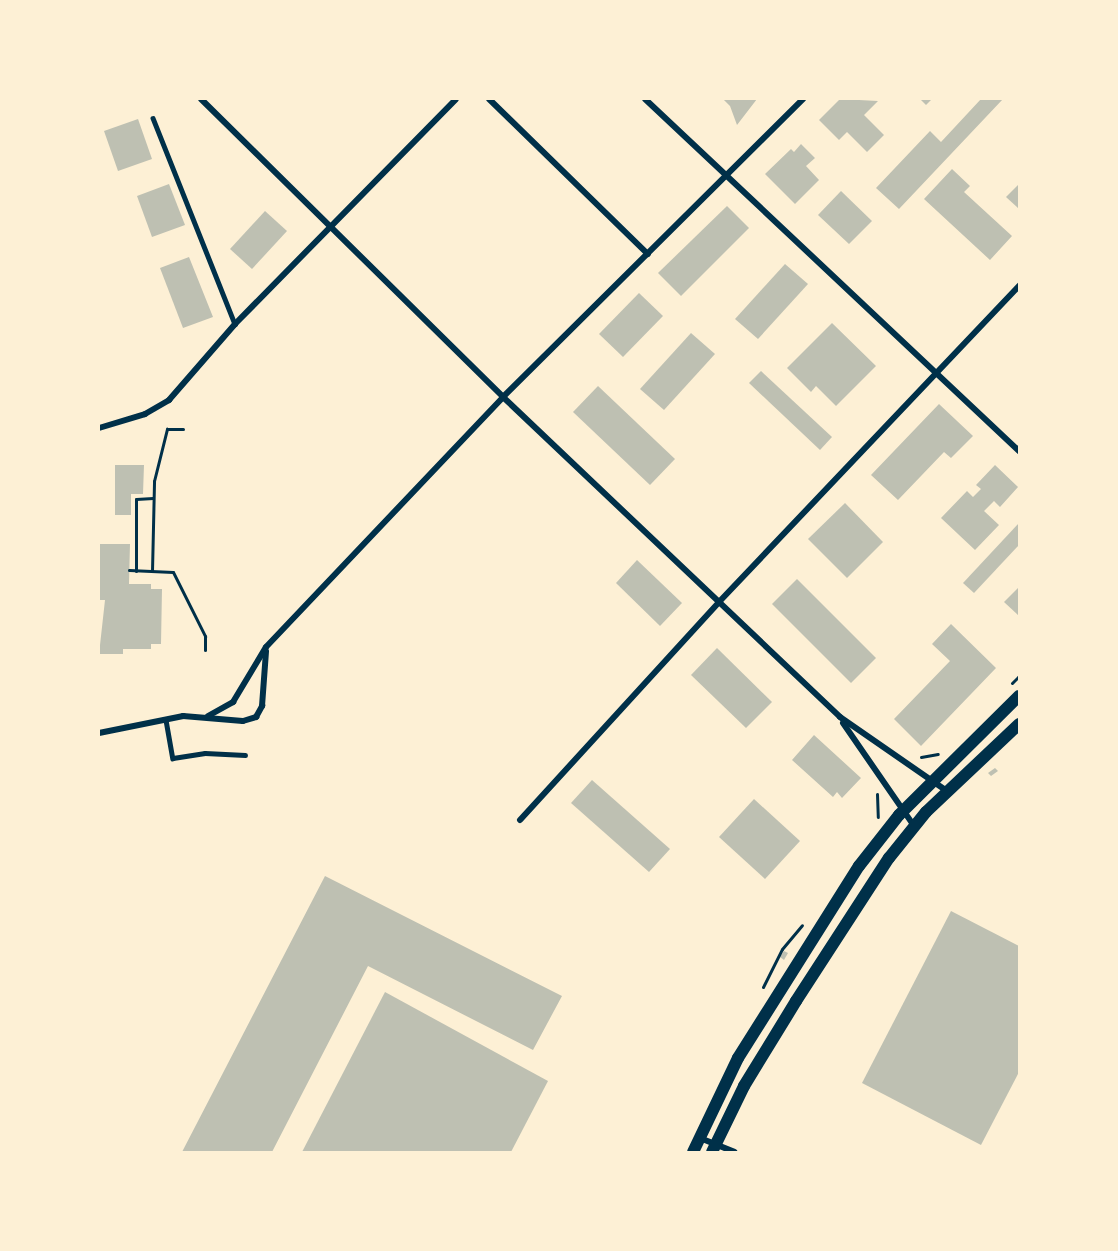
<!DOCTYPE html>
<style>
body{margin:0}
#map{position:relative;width:1118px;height:1251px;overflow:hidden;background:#fdf0d5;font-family:Literata,serif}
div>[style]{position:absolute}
.building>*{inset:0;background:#bec0b2}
.path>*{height:3px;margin:-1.5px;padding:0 1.5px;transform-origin:1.5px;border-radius:1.5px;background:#003049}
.service>*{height:4.5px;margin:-2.25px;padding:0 2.25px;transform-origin:2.25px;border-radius:2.25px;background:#003049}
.minor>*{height:6px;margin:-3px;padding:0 3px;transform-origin:3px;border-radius:3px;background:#003049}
.secondary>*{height:12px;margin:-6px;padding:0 6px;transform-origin:6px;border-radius:6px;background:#003049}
span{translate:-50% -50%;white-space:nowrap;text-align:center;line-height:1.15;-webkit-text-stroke:6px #fdf0d5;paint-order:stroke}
.frame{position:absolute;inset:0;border:100px solid #fdf0d5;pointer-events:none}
</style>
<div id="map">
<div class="building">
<div style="clip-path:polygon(723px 99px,757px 99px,737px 125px,730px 106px)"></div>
<div style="clip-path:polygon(840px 99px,878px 101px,864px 115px,884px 135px,867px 152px,847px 132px,839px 140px,819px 120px)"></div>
<div style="clip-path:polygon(920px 99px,932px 99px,926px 105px)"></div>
<div style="clip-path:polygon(981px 99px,1003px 99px,899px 209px,876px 188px,930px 131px,941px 142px)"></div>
<div style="clip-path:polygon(138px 119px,152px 159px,118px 171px,104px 131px)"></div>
<div style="clip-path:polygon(801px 144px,815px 158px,806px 166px,819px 180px,795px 204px,765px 174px,791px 149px,794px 152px)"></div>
<div style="clip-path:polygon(952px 169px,970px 186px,964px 192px,1012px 236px,990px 260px,924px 199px)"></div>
<div style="clip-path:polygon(169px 184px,185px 225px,152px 237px,137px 196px)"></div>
<div style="clip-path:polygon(1019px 184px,1019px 209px,1006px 197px)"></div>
<div style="clip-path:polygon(841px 191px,872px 221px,849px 244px,818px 215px)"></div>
<div style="clip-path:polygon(727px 206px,749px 228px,681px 296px,658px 273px)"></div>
<div style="clip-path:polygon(265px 211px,287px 231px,252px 269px,230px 249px)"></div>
<div style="clip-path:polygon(189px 257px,213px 317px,183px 328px,160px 268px)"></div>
<div style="clip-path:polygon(785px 264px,808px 284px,758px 339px,735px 319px)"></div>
<div style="clip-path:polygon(639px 293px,663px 316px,623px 357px,599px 334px)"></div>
<div style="clip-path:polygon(832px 323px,876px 366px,836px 406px,816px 386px,811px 392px,787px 368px)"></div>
<div style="clip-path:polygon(691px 333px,715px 354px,664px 410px,640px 389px)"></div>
<div style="clip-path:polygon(761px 371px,832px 437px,820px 450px,749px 383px)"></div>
<div style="clip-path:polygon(598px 386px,675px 459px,650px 485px,573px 412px)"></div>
<div style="clip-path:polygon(939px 404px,973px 436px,951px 458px,944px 452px,898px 500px,871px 475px)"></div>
<div style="clip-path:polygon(115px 465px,144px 465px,143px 494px,131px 494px,131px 515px,115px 515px)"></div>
<div style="clip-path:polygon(995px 465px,1018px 487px,1000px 507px,994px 501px,984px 511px,999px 525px,975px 550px,941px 518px,967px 491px,973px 497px,981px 489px,976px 485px)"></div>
<div style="clip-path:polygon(845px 503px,883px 542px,847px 578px,808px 539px)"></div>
<div style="clip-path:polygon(1019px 523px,1019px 545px,974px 593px,963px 583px)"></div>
<div style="clip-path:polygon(99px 544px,130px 544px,129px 584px,151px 584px,151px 589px,162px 589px,161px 644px,151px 644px,151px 649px,123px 649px,123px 654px,99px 654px,105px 600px,99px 600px)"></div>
<div style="clip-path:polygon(637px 560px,682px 603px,660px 626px,616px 583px)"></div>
<div style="clip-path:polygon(797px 579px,876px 658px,851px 683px,772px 604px)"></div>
<div style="clip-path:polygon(1019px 587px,1019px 616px,1004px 602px)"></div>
<div style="clip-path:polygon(951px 624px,996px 668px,921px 746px,894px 719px,950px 661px,932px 644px)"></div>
<div style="clip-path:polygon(717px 648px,772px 702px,746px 728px,691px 675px)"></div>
<div style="clip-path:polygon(814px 735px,861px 778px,842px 798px,837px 792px,833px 797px,792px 760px)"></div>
<div style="clip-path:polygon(995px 768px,998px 771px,991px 776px,988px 773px)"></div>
<div style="clip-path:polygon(592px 780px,670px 849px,649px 872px,571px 803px)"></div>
<div style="clip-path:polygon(754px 799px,800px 841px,765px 879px,719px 837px)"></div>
<div style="clip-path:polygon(325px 876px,562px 996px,533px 1050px,368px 966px,272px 1152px,182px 1152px)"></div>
<div style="clip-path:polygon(951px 911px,1019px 946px,1019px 1072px,981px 1145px,862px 1083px)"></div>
<div style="clip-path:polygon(784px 951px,788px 953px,784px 960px,780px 957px)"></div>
<div style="clip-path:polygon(385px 992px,548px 1081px,511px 1152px,302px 1152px)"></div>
</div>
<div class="path">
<div style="left:129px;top:570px;width:44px;rotate:2.6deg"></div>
<div style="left:173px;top:572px;width:72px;rotate:63.4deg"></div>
<div style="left:205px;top:636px;width:14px;rotate:90deg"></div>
<div style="left:136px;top:571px;width:72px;rotate:-90deg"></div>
<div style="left:136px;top:499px;width:17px;rotate:-3deg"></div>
<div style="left:152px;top:571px;width:90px;rotate:-88.7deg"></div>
<div style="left:154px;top:481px;width:54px;rotate:-76deg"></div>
<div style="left:167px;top:429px;width:16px"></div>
<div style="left:1012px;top:683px;width:10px;rotate:-45deg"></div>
<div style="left:921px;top:757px;width:17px;rotate:-10deg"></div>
<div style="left:877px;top:794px;width:23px;rotate:88deg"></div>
<div style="left:763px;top:987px;width:42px;rotate:-63.4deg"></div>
<div style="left:782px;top:949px;width:31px;rotate:-50deg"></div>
</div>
<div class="service">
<div style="left:153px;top:118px;width:222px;rotate:68.3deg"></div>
<div style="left:166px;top:720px;width:39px;rotate:80deg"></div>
<div style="left:173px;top:758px;width:32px;rotate:-9deg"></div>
<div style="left:205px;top:753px;width:40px;rotate:2.9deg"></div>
</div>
<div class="minor">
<div style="left:201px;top:99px;width:424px;rotate:44.6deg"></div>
<div style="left:503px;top:397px;width:465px;rotate:43.5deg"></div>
<div style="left:840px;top:717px;width:130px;rotate:34.7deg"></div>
<div style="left:489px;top:99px;width:222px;rotate:44.3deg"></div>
<div style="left:645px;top:99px;width:514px;rotate:43.26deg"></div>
<div style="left:99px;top:428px;width:48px;rotate:-16.9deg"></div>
<div style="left:145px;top:414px;width:28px;rotate:-30deg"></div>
<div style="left:169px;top:400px;width:101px;rotate:-49deg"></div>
<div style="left:235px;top:324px;width:315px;rotate:-45.5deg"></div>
<div style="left:208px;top:716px;width:29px;rotate:-29deg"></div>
<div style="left:233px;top:702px;width:64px;rotate:-59deg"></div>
<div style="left:266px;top:647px;width:344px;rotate:-46.5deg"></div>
<div style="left:503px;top:397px;width:423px;rotate:-44.8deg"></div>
<div style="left:843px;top:723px;width:125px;rotate:55.4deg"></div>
<div style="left:99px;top:733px;width:86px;rotate:-11.4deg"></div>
<div style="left:183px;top:716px;width:60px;rotate:4.8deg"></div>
<div style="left:243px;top:721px;width:14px;rotate:-17deg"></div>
<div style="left:256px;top:717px;width:13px;rotate:-61deg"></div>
<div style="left:262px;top:706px;width:55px;rotate:-85.8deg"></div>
<div style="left:520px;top:820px;width:295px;rotate:-47.6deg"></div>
<div style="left:719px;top:602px;width:436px;rotate:-46.5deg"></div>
<div style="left:700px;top:1138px;width:37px;rotate:22deg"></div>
</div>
<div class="secondary">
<div style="left:693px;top:1152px;width:104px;rotate:-64.4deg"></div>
<div style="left:738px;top:1058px;width:227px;rotate:-57.8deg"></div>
<div style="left:859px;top:866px;width:65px;rotate:-51.9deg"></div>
<div style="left:899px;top:815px;width:169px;rotate:-44.8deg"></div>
<div style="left:712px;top:1152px;width:73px;rotate:-64.1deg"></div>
<div style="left:744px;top:1086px;width:100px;rotate:-58.5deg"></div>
<div style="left:796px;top:1001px;width:171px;rotate:-57deg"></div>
<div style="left:889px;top:858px;width:59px;rotate:-51.2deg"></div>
<div style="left:926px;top:812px;width:128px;rotate:-43.4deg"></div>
</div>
<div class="frame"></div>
</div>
